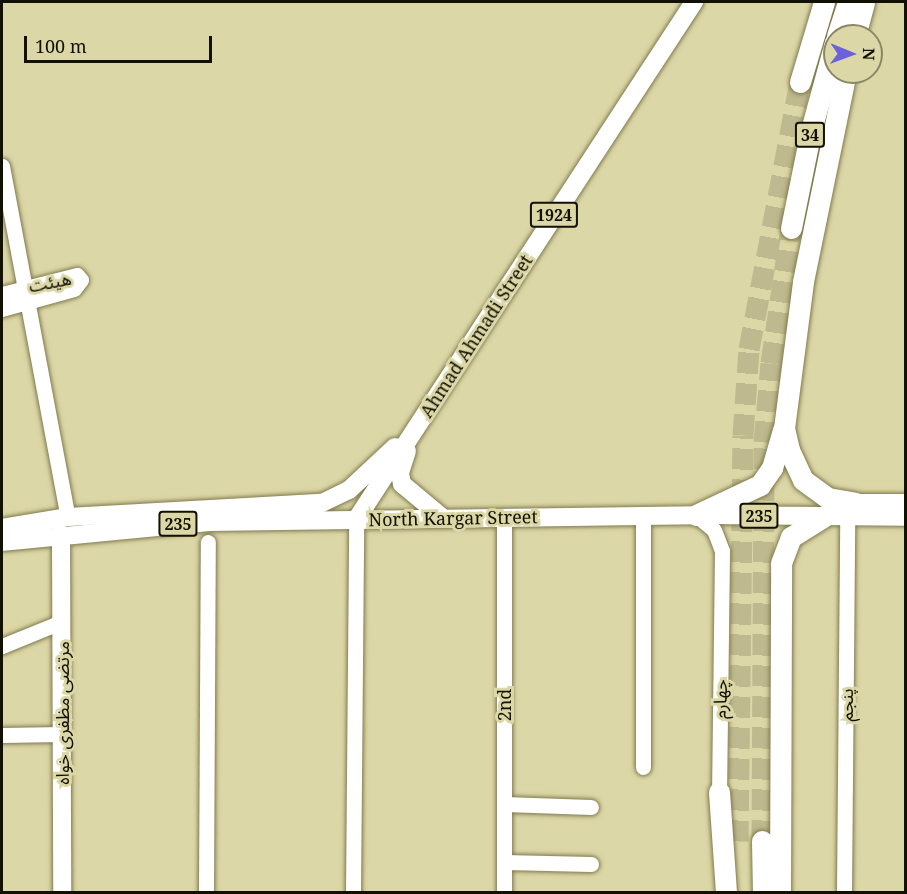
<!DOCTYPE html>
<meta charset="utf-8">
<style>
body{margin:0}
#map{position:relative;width:907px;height:894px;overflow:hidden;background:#dcd7a7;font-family:"Noto Serif","Noto Sans Arabic",serif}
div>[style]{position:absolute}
.highway-tunnel>*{height:21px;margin-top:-10.5px;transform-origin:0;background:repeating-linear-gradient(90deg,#beb98e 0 21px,transparent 0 31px)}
.roads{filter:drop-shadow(0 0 2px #807b4e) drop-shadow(0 0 2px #807b4e)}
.minor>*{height:15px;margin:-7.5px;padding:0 7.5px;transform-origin:7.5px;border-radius:7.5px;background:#fff}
.major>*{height:18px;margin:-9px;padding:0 9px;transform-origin:9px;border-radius:9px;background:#fff}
.highway>*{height:21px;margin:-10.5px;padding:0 10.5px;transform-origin:10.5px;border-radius:10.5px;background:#fff}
span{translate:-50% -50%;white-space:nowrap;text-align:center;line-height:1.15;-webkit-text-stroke:6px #dcd7a7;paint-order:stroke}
.shield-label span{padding:2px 4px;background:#dcd7a7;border:2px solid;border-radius:4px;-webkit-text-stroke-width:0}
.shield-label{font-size:16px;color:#121001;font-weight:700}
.street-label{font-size:18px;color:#121001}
.frame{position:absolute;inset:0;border:3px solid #121001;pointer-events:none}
.north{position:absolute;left:823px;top:24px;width:60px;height:60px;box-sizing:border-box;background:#dcd7a7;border:2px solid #8b8765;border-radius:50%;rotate:91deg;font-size:16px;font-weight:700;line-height:24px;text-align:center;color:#121001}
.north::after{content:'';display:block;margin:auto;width:21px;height:27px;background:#6b61db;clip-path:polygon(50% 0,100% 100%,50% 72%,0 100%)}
.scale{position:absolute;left:24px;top:36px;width:188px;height:27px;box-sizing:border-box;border:3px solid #121001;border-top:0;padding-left:8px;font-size:18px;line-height:21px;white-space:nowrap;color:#121001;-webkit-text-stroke:4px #dcd7a7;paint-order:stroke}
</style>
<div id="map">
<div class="highway-tunnel">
<div style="left:738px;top:841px;width:406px;rotate:-89.3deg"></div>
<div style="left:743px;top:435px;width:86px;rotate:-86deg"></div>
<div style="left:749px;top:349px;width:272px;rotate:-79.2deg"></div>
<div style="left:762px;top:841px;width:399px;rotate:-89.7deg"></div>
<div style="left:764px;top:442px;width:79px;rotate:-84.9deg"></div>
<div style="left:771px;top:363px;width:136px;rotate:-81.6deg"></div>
</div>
<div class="roads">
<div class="minor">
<div style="left:2px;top:166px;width:357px;rotate:79.4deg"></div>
<div style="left:2px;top:294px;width:77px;rotate:-14.2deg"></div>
<div style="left:77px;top:275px;width:6px;rotate:51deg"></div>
<div style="left:81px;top:280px;width:11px;rotate:128deg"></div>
<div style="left:74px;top:289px;width:75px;rotate:164.5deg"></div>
<div style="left:696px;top:515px;width:23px;rotate:40deg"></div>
<div style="left:714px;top:530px;width:22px;rotate:69deg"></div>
<div style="left:722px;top:551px;width:252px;rotate:90.7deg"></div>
<div style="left:2px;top:646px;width:64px;rotate:-22.1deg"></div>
<div style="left:2px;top:735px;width:60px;rotate:-1deg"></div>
<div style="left:643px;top:767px;width:252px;rotate:-90deg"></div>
<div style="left:504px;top:804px;width:87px;rotate:2deg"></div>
<div style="left:504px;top:862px;width:87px;rotate:1.3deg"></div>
<div style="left:206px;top:892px;width:350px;rotate:-89.7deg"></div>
<div style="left:353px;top:892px;width:372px;rotate:-89.5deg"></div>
<div style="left:504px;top:892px;width:375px;rotate:-90deg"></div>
<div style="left:844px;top:892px;width:375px;rotate:-89.5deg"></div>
</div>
<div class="major">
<div style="left:407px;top:451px;width:23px;rotate:108deg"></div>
<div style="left:400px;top:473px;width:11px;rotate:80deg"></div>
<div style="left:402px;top:484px;width:53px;rotate:39.7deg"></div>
<div style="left:856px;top:503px;width:50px"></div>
<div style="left:356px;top:520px;width:619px;rotate:-56.88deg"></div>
<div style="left:2px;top:528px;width:67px;rotate:-9.5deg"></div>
<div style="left:68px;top:517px;width:254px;rotate:-3.2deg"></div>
<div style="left:322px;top:503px;width:30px;rotate:-26deg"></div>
<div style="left:349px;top:490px;width:63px;rotate:-43.1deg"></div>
<div style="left:61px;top:534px;width:358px;rotate:89.8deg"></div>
<div style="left:2px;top:542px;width:207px;rotate:-5.5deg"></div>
<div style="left:208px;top:522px;width:488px;rotate:-0.8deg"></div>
<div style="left:696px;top:515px;width:210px;rotate:0.5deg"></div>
</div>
<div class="highway">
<div style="left:837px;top:36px;width:36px;rotate:-72deg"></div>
<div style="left:855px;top:36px;width:35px;rotate:-75deg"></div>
<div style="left:846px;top:72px;width:214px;rotate:101.6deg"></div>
<div style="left:803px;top:282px;width:147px;rotate:97.4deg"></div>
<div style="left:784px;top:428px;width:23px;rotate:77deg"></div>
<div style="left:789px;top:450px;width:33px;rotate:65deg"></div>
<div style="left:803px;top:480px;width:31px;rotate:36deg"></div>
<div style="left:828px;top:498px;width:28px;rotate:10deg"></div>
<div style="left:800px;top:82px;width:84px;rotate:-73.3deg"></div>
<div style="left:791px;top:228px;width:100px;rotate:-78.5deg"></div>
<div style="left:811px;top:130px;width:91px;rotate:-74.7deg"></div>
<div style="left:696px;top:515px;width:71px;rotate:-25.1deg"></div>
<div style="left:760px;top:485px;width:21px;rotate:-55deg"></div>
<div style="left:772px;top:468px;width:40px;rotate:-74deg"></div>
<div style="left:719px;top:792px;width:100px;rotate:86deg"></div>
<div style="left:762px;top:841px;width:51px;rotate:88.9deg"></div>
<div style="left:780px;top:892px;width:329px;rotate:-89.8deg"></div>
<div style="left:781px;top:563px;width:28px;rotate:-69deg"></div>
<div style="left:791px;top:537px;width:38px;rotate:-32deg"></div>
</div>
</div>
<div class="shield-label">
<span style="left:810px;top:135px">34</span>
<span style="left:554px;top:215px">1924</span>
<span style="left:759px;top:516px">235</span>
<span style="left:178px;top:524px">235</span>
</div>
<div class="street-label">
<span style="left:50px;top:282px;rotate:-11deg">هیئت</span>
<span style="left:476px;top:336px;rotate:-57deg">Ahmad Ahmadi Street</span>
<span style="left:453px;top:518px;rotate:-1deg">North Kargar Street</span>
<span style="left:720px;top:699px;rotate:-89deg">چهارم</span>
<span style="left:504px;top:705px;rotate:-90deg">2nd</span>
<span style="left:846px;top:705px;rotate:-90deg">پنجم</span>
<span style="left:62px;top:713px;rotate:-90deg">مرتضی مظفری خواه</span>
</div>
<div class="frame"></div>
<div class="north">N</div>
<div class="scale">100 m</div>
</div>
